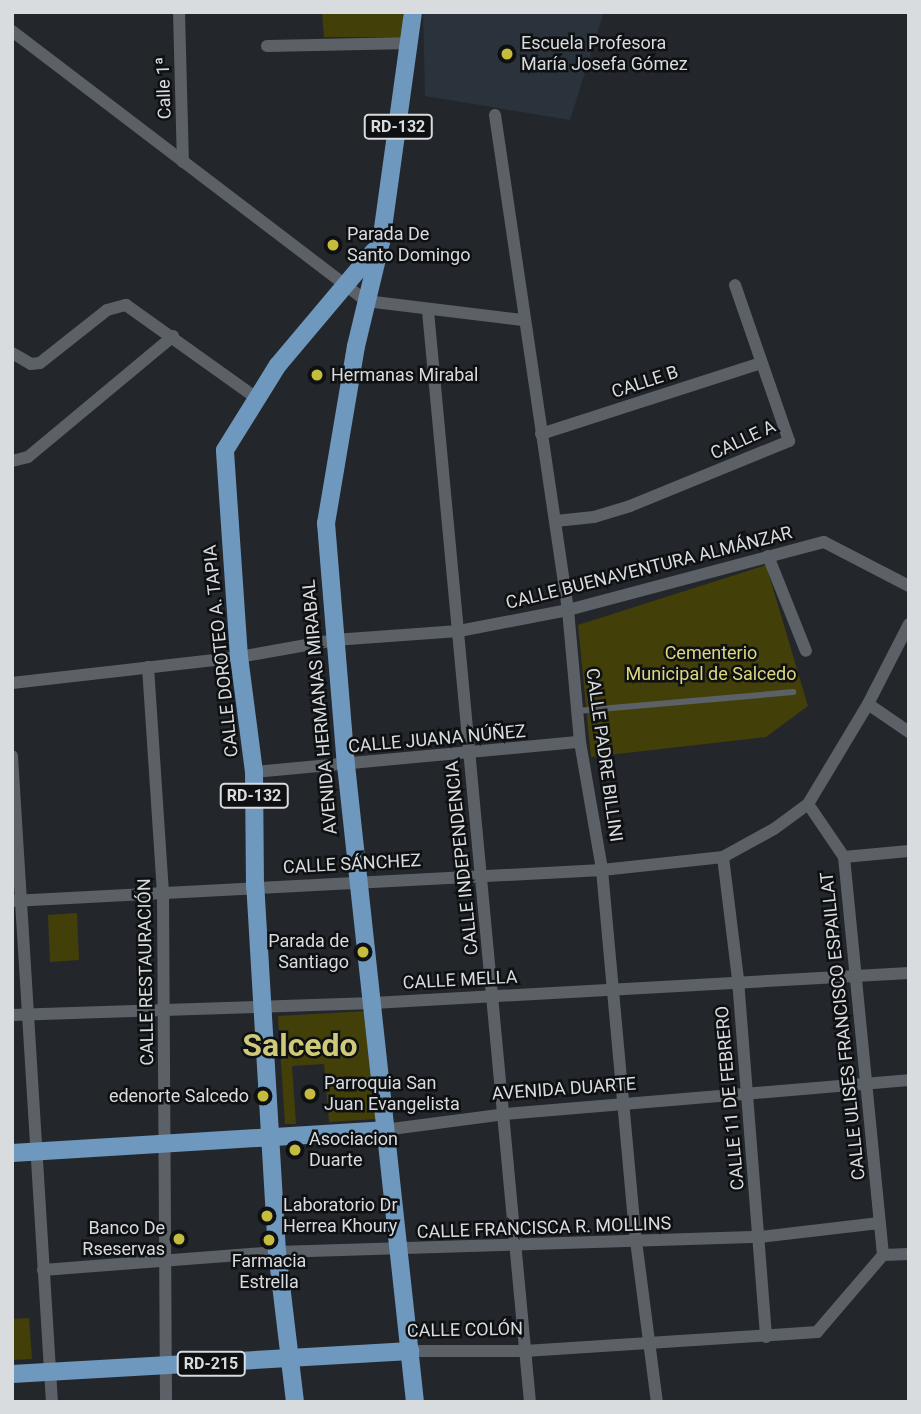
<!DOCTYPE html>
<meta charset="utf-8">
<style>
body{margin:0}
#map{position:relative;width:921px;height:1414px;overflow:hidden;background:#23272c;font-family:Roboto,sans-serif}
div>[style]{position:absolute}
.built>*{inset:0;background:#2a323b}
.green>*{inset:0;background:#433f09}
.service>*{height:6px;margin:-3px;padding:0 3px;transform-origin:3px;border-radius:3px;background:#5b6166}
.minor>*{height:12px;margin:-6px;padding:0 6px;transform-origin:6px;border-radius:6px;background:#5b6166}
.primary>*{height:18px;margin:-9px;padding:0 9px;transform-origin:9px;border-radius:9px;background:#6f98bf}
.dots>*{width:19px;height:19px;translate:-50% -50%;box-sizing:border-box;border:4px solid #0e1012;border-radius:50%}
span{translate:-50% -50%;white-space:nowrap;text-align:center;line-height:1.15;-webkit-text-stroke:5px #0e1012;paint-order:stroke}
.shield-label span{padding:2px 5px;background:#0e1012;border:2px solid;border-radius:5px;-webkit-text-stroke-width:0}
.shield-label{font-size:16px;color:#d9dcdf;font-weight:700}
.poi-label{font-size:18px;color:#d9dcdf}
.left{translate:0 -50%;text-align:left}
.right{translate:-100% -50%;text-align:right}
.street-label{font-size:18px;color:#d9dcdf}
.park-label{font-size:18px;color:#ddd77f}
.town-label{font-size:32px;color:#cec97b;font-weight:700}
.frame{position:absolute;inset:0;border:14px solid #d9dcdf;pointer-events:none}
</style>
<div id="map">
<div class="built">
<div style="clip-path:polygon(423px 12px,604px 12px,570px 120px,425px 96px)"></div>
</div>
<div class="green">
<div style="clip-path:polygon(322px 12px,403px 12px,405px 37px,324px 37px)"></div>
<div style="clip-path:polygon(766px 565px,808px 706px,766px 737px,591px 757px,578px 625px)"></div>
<div style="clip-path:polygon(77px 913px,79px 960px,50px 962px,48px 915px)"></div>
<div style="clip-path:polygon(369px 1011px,376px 1119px,329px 1122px,324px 1064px,292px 1066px,296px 1124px,285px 1124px,278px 1016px)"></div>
<div style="clip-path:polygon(29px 1318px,32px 1359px,12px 1360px,12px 1319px)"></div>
</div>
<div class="service">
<div style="left:577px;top:711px;width:217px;rotate:-5deg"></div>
</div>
<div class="minor">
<div style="left:179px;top:12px;width:150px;rotate:88.5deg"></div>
<div style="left:12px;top:31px;width:445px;rotate:37.3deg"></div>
<div style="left:366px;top:301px;width:158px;rotate:6.9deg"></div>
<div style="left:267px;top:46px;width:144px;rotate:-1.2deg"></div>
<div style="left:495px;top:115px;width:500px;rotate:81.61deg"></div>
<div style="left:568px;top:610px;width:133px;rotate:84.8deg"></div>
<div style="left:580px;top:742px;width:130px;rotate:80.2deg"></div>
<div style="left:602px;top:870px;width:373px;rotate:84.8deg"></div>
<div style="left:636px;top:1241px;width:162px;rotate:82.6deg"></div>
<div style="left:428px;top:311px;width:1096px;rotate:84.66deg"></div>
<div style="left:12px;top:353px;width:22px;rotate:30deg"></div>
<div style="left:31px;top:364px;width:9px;rotate:-6deg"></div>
<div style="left:40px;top:363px;width:85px;rotate:-38.3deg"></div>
<div style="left:107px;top:310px;width:20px;rotate:-15deg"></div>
<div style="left:126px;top:305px;width:158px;rotate:35.5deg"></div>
<div style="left:541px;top:434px;width:228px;rotate:-17.9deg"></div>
<div style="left:12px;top:461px;width:16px;rotate:-14deg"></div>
<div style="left:28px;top:457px;width:189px;rotate:-39.8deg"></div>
<div style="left:556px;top:521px;width:38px;rotate:-6deg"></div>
<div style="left:594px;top:517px;width:38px;rotate:-17deg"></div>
<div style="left:630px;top:506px;width:172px;rotate:-22.2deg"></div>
<div style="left:789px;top:441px;width:165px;rotate:-109.1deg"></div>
<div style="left:768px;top:556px;width:102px;rotate:68.2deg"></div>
<div style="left:148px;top:667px;width:228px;rotate:86.2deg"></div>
<div style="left:163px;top:895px;width:507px;rotate:89.66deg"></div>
<div style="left:12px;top:683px;width:228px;rotate:-6.5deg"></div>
<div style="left:239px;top:657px;width:97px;rotate:-10.1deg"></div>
<div style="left:334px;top:640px;width:125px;rotate:-4.1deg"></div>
<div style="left:459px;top:631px;width:111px;rotate:-10.9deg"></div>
<div style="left:568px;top:610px;width:265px;rotate:-14.9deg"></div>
<div style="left:824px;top:542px;width:96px;rotate:27.4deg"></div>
<div style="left:868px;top:704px;width:50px;rotate:34.3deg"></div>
<div style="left:12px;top:756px;width:647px;rotate:86.46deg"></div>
<div style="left:254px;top:772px;width:327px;rotate:-5.3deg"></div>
<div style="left:808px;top:804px;width:64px;rotate:55.8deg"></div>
<div style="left:844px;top:857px;width:400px;rotate:84.4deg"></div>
<div style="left:723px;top:857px;width:124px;rotate:83deg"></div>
<div style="left:738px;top:980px;width:358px;rotate:85.5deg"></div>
<div style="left:844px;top:857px;width:65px;rotate:-5.3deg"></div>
<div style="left:12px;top:901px;width:591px;rotate:-3.01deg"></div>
<div style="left:602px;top:870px;width:122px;rotate:-6.1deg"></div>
<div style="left:723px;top:857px;width:58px;rotate:-28.8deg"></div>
<div style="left:774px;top:829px;width:42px;rotate:-36.3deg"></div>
<div style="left:808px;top:804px;width:117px;rotate:-59deg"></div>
<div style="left:868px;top:704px;width:90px;rotate:-62.9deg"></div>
<div style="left:12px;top:1015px;width:361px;rotate:-1.9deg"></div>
<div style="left:373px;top:1003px;width:537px;rotate:-3.2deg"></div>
<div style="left:384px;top:1130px;width:122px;rotate:-7.5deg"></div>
<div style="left:505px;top:1114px;width:405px;rotate:-4.8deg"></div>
<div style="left:883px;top:1255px;width:26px;rotate:-2deg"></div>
<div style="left:43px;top:1270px;width:235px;rotate:-4.4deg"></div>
<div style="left:277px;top:1252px;width:483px;rotate:-1.8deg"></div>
<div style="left:760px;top:1237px;width:120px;rotate:-6.7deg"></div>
<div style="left:410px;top:1351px;width:115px"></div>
<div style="left:525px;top:1351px;width:293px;rotate:-3.7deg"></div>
<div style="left:817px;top:1332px;width:101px;rotate:-49.4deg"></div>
</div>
<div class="primary">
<div style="left:413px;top:12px;width:232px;rotate:97.9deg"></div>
<div style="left:381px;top:242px;width:107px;rotate:103.5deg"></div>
<div style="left:356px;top:346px;width:180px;rotate:99.6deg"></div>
<div style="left:326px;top:523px;width:243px;rotate:85.3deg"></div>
<div style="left:346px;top:765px;width:641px;rotate:83.82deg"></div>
<div style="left:12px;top:1153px;width:373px;rotate:-3.5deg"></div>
<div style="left:12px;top:1374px;width:399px;rotate:-3.3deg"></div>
<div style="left:295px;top:1402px;width:151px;rotate:-96.8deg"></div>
<div style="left:277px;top:1252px;width:366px;rotate:-93.4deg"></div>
<div style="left:255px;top:887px;width:115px;rotate:-90.5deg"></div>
<div style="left:254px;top:772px;width:116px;rotate:-97.4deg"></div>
<div style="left:239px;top:657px;width:207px;rotate:-93.9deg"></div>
<div style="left:225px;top:450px;width:100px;rotate:-58.1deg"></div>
<div style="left:278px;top:365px;width:149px;rotate:-49.9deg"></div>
</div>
<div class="dots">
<div style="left:507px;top:54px;background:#c5bc3d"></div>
<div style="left:333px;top:245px;background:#c5bc3d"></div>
<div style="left:317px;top:375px;background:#c5bc3d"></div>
<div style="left:363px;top:952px;background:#c5bc3d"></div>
<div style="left:310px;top:1094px;background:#c5bc3d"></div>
<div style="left:263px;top:1096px;background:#c5bc3d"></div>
<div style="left:295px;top:1150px;background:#c5bc3d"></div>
<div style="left:267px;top:1216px;background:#c5bc3d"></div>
<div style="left:179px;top:1239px;background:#c5bc3d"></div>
<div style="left:269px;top:1240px;background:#c5bc3d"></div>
</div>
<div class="shield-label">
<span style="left:398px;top:127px">RD-132</span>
<span style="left:254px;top:796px">RD-132</span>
<span style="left:211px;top:1364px">RD-215</span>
</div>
<div class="poi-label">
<span class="left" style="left:521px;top:54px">Escuela Profesora<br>María Josefa Gómez</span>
<span class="left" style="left:347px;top:245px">Parada De<br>Santo Domingo</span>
<span class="left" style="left:331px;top:375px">Hermanas Mirabal</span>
<span class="right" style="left:349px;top:952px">Parada de<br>Santiago</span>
<span class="left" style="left:324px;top:1094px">Parroquia San<br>Juan Evangelista</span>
<span class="right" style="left:249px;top:1096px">edenorte Salcedo</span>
<span class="left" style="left:309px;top:1150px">Asociacion<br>Duarte</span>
<span class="left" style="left:283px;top:1216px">Laboratorio Dr<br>Herrea Khoury</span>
<span class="right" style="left:165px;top:1239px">Banco De<br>Rseservas</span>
<span style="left:269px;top:1272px">Farmacia<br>Estrella</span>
</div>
<div class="street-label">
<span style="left:164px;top:88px;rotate:-92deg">Calle 1ª</span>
<span style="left:645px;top:382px;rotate:-18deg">CALLE B</span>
<span style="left:743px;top:440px;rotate:-25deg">CALLE A</span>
<span style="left:649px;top:568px;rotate:-14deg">CALLE BUENAVENTURA ALMÁNZAR</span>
<span style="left:221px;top:651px;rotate:-96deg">CALLE DOROTEO A. TAPIA</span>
<span style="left:320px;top:707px;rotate:-95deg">AVENIDA HERMANAS MIRABAL</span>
<span style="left:437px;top:739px;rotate:-5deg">CALLE JUANA NÚÑEZ</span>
<span style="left:604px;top:755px;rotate:82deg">CALLE PADRE BILLINI</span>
<span style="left:462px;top:858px;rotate:-96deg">CALLE INDEPENDENCIA</span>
<span style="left:352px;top:864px;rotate:-3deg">CALLE SÁNCHEZ</span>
<span style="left:146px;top:972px;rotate:-91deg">CALLE RESTAURACIÓN</span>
<span style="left:460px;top:980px;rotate:-3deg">CALLE MELLA</span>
<span style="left:843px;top:1026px;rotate:-96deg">CALLE ULISES FRANCISCO ESPAILLAT</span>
<span style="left:564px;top:1089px;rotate:-4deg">AVENIDA DUARTE</span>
<span style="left:730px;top:1098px;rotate:-95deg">CALLE 11 DE FEBRERO</span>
<span style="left:544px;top:1228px;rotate:-2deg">CALLE FRANCISCA R. MOLLINS</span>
<span style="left:465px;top:1330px;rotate:-1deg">CALLE COLÓN</span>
</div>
<div class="park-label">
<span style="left:711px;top:664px">Cementerio<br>Municipal de Salcedo</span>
</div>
<div class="town-label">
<span style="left:300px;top:1045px">Salcedo</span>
</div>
<div class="frame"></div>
</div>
